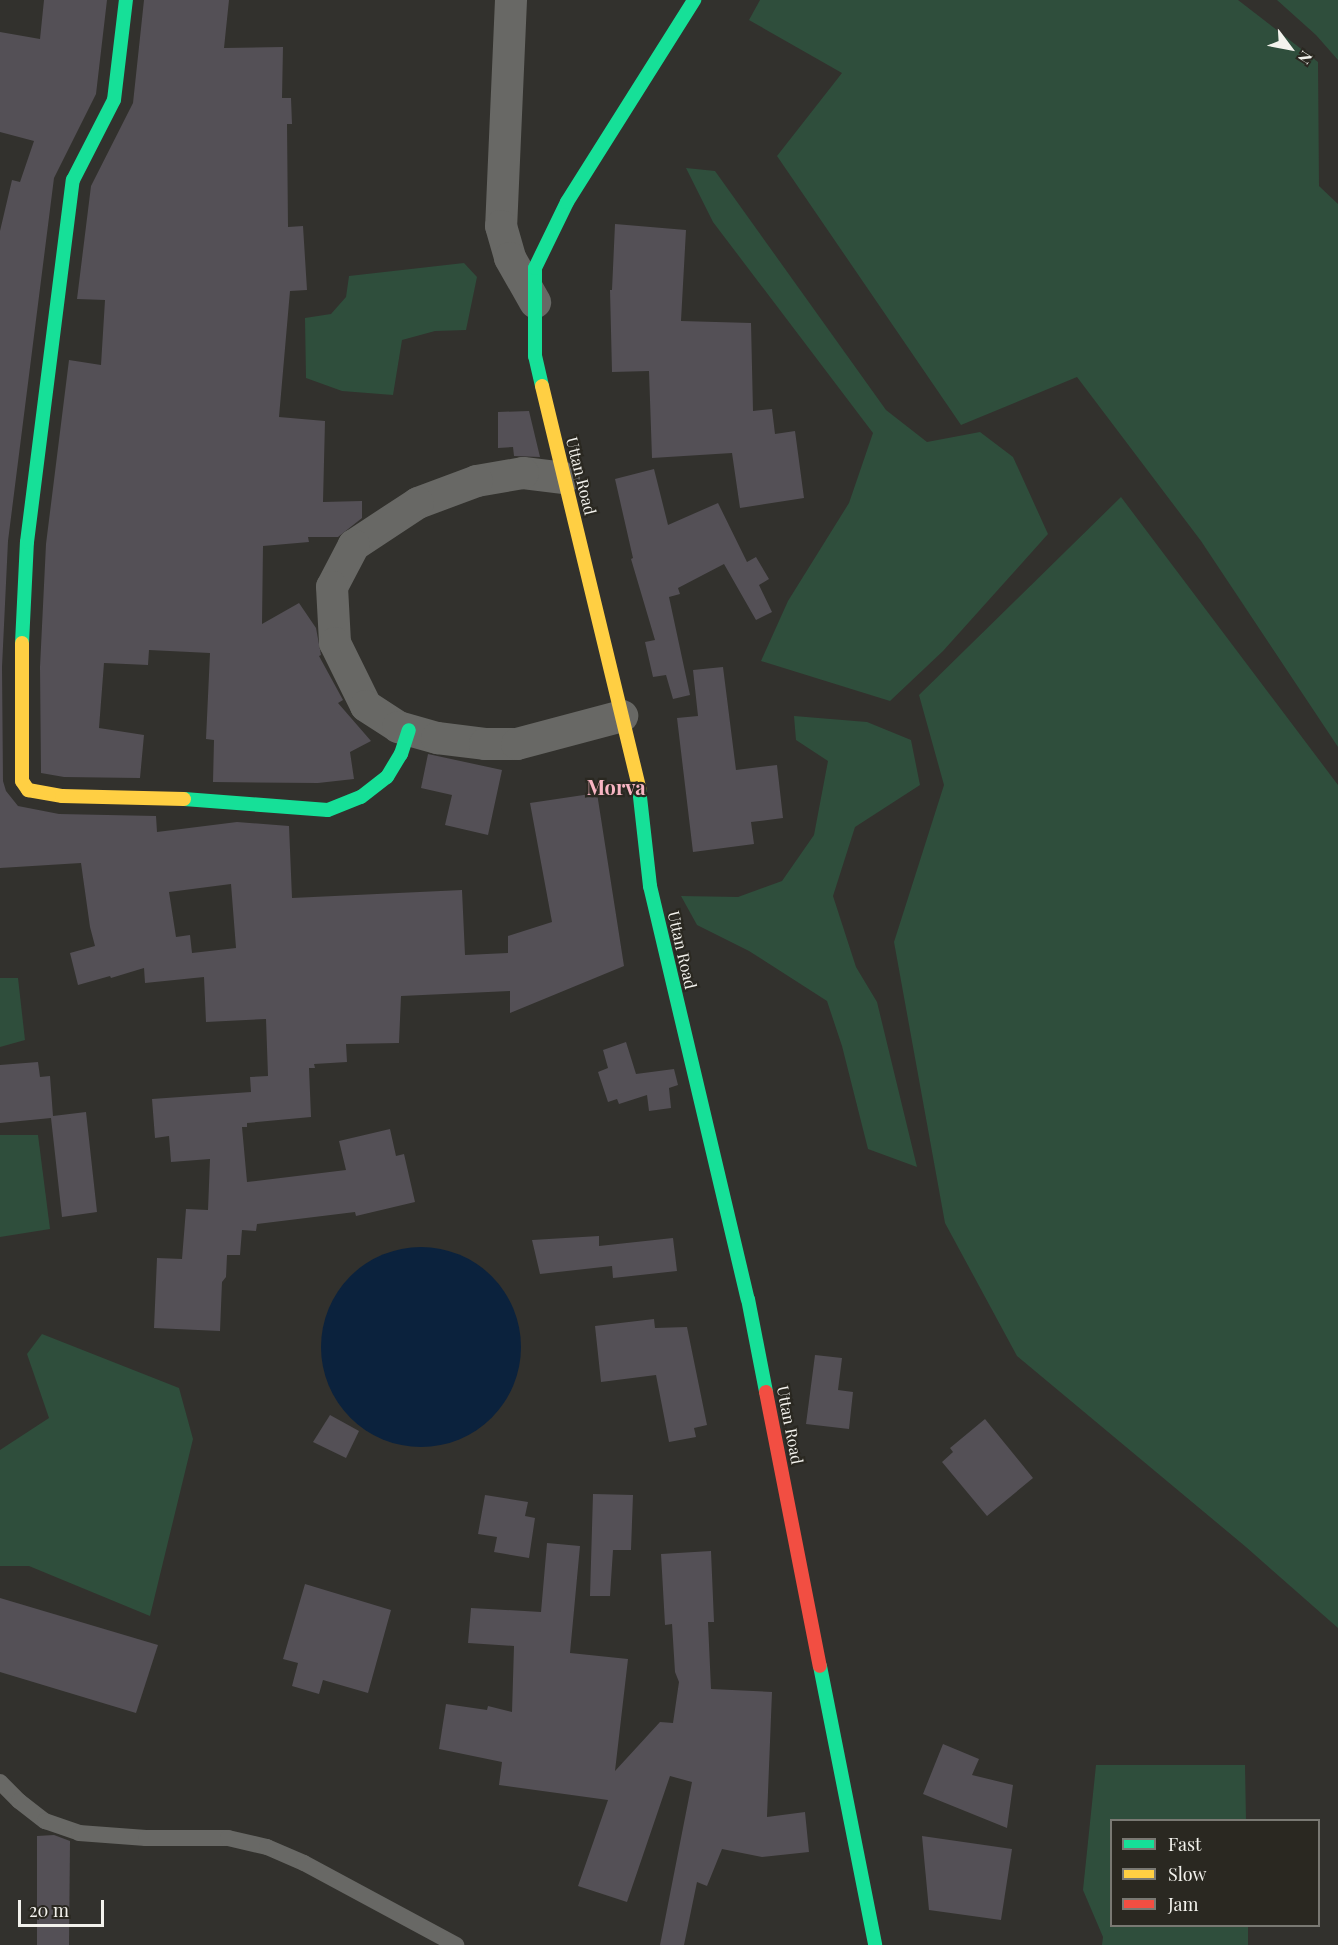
<!DOCTYPE html>
<style>
body{margin:0}
#map{position:relative;width:1338px;height:1945px;overflow:hidden;background:#32312d;font-family:"Playfair Display",serif}
div>[style]{position:absolute}
.green>*{inset:0;background:#2f4e3c}
.water>*{inset:0;background:#0b223d}
.round{border-radius:50%}
.building>*{inset:0;background:#545056}
.lane>*{height:16px;margin:-8px;padding:0 8px;transform-origin:8px;border-radius:8px;background:#686865}
.street>*{height:32px;margin:-16px;padding:0 16px;transform-origin:16px;border-radius:16px;background:#686865}
.fast>*{height:14px;margin:-7px;padding:0 7px;transform-origin:7px;border-radius:7px;background:#16e098}
.slow>*{height:14px;margin:-7px;padding:0 7px;transform-origin:7px;border-radius:7px;background:#ffcf43}
.jam>*{height:14px;margin:-7px;padding:0 7px;transform-origin:7px;border-radius:7px;background:#f24e42}
span{translate:-50% -50%;white-space:nowrap;text-align:center;line-height:1.15;-webkit-text-stroke:4.5px #2a2821;paint-order:stroke}
.street-label{font-size:16px;color:#f3f2ed}
.quarter-label{font-size:20px;color:#f8b5c3;font-weight:700}
.legend{position:absolute;left:1110px;top:1819px;width:210px;height:108px;box-sizing:border-box;background:#2a2821;border:2px solid #7a7973;margin:0;padding:8px 10px;list-style:none;font-size:18px;color:#f3f2ed}
.legend li{display:flex;align-items:center;gap:12px;height:30px}
.legend b{width:30px;border:2px solid #7a7973}
.north{position:absolute;left:1260px;top:18px;width:60px;height:60px;-webkit-text-stroke:4px #2a2821;paint-order:stroke;rotate:122deg;font-size:16px;font-weight:700;line-height:24px;text-align:center;color:#f3f2ed}
.north::after{content:'';display:block;margin:auto;width:21px;height:27px;background:#f3f2ed;clip-path:polygon(50% 0,100% 100%,50% 72%,0 100%)}
.scale{position:absolute;left:18px;top:1900px;width:86px;height:27px;box-sizing:border-box;border:3px solid #f3f2ed;border-top:0;padding-left:8px;font-size:18px;line-height:21px;white-space:nowrap;color:#f3f2ed;-webkit-text-stroke:4px #2a2821;paint-order:stroke}
</style>
<div id="map">
<div class="green">
<div style="clip-path:polygon(760px 0,1238px 0,1318px 62px,1319px 186px,1338px 204px,1338px 747px,1201px 541px,1077px 377px,961px 425px,777px 156px,842px 73px,749px 20px)"></div>
<div style="clip-path:polygon(1277px 0,1338px 0,1338px 60px,1316px 35px)"></div>
<div style="clip-path:polygon(686px 168px,715px 171px,886px 410px,927px 442px,980px 432px,1013px 457px,1048px 534px,943px 651px,890px 701px,761px 661px,788px 601px,849px 503px,873px 433px,713px 222px)"></div>
<div style="clip-path:polygon(464px 263px,477px 277px,466px 330px,435px 331px,402px 340px,393px 395px,342px 391px,306px 378px,305px 318px,331px 314px,346px 297px,349px 276px)"></div>
<div style="clip-path:polygon(1121px 497px,1338px 785px,1338px 1628px,1246px 1547px,1017px 1356px,945px 1223px,894px 942px,944px 785px,919px 695px)"></div>
<div style="clip-path:polygon(794px 716px,867px 722px,911px 740px,920px 785px,855px 827px,833px 896px,856px 967px,877px 1002px,917px 1167px,868px 1149px,842px 1046px,827px 1001px,749px 951px,697px 925px,681px 896px,738px 897px,782px 881px,814px 835px,828px 761px,796px 740px)"></div>
<div style="clip-path:polygon(0 978px,18px 978px,25px 1040px,0 1047px)"></div>
<div style="clip-path:polygon(0 1135px,38px 1135px,50px 1229px,0 1237px)"></div>
<div style="clip-path:polygon(42px 1334px,179px 1388px,193px 1439px,150px 1616px,29px 1566px,0 1566px,0 1450px,49px 1418px,27px 1354px)"></div>
<div style="clip-path:polygon(1096px 1765px,1245px 1765px,1246px 1820px,1112px 1820px,1112px 1926px,1248px 1926px,1248px 1945px,1102px 1945px,1103px 1937px,1083px 1890px)"></div>
</div>
<div class="water">
<div class="round" style="left:321px;top:1247px;width:200px;height:200px"></div>
</div>
<div class="building">
<div style="clip-path:polygon(evenodd,44px 0,107px 0,96px 94px,54px 178px,8px 541px,2px 667px,3px 781px,6px 791px,18px 806px,59px 814px,156px 816px,157px 832px,237px 822px,289px 826px,292px 898px,462px 890px,465px 955px,508px 953px,508px 936px,552px 922px,530px 803px,597px 793px,624px 966px,510px 1013px,510px 991px,401px 996px,399px 1043px,346px 1044px,347px 1062px,314px 1064px,315px 1068px,309px 1068px,311px 1117px,247px 1123px,247px 1127px,242px 1127px,247px 1182px,346px 1170px,339px 1141px,390px 1129px,396px 1156px,404px 1154px,415px 1202px,356px 1216px,355px 1212px,257px 1224px,256px 1231px,242px 1230px,240px 1255px,227px 1255px,226px 1277px,222px 1282px,220px 1331px,154px 1328px,157px 1258px,182px 1259px,186px 1209px,208px 1210px,210px 1159px,171px 1162px,169px 1136px,155px 1138px,152px 1099px,251px 1092px,250px 1077px,268px 1076px,266px 1019px,206px 1022px,204px 977px,145px 983px,144px 968px,111px 978px,110px 976px,78px 985px,70px 953px,95px 946px,90px 927px,81px 863px,0 868px,0 231px,12px 180px,20px 182px,34px 141px,0 132px,0 32px,40px 39px,44px 0,231px 884px,236px 948px,192px 953px,190px 935px,176px 937px,169px 892px,231px 884px)"></div>
<div style="clip-path:polygon(144px 0,229px 0,224px 48px,283px 47px,282px 98px,291px 98px,292px 124px,287px 124px,288px 227px,303px 226px,307px 290px,290px 291px,279px 417px,325px 421px,323px 502px,362px 501px,362px 518px,338px 537px,308px 537px,309px 542px,263px 546px,262px 624px,299px 603px,316px 628px,321px 655px,319px 656px,343px 700px,338px 703px,371px 741px,350px 752px,354px 779px,318px 783px,213px 782px,214px 740px,206px 739px,210px 653px,149px 650px,148px 665px,104px 663px,99px 728px,144px 735px,140px 778px,64px 777px,41px 773px,40px 667px,46px 544px,69px 360px,101px 365px,105px 300px,77px 299px,91px 186px,133px 103px)"></div>
<div style="clip-path:polygon(615px 224px,686px 230px,681px 321px,751px 323px,753px 411px,772px 409px,775px 434px,795px 431px,804px 498px,740px 508px,732px 453px,652px 458px,649px 371px,612px 372px,610px 290px,612px 290px)"></div>
<div style="clip-path:polygon(529px 411px,540px 457px,514px 456px,513px 447px,498px 448px,498px 412px)"></div>
<div style="clip-path:polygon(654px 469px,668px 525px,718px 503px,747px 562px,756px 557px,769px 579px,759px 585px,772px 612px,756px 620px,724px 564px,678px 588px,680px 594px,669px 597px,690px 695px,673px 699px,666px 675px,653px 677px,645px 642px,655px 640px,631px 559px,633px 558px,615px 479px)"></div>
<div style="clip-path:polygon(723px 667px,736px 770px,777px 765px,783px 818px,751px 822px,754px 844px,693px 852px,677px 718px,698px 716px,693px 670px)"></div>
<div style="clip-path:polygon(428px 754px,502px 770px,488px 835px,445px 825px,452px 795px,421px 788px)"></div>
<div style="clip-path:polygon(626px 1042px,636px 1074px,674px 1069px,678px 1085px,669px 1088px,671px 1108px,649px 1111px,647px 1095px,619px 1104px,617px 1099px,608px 1102px,598px 1072px,608px 1068px,603px 1050px)"></div>
<div style="clip-path:polygon(38px 1062px,40px 1077px,50px 1076px,53px 1116px,86px 1112px,97px 1212px,62px 1217px,51px 1118px,0 1123px,0 1065px)"></div>
<div style="clip-path:polygon(599px 1236px,599px 1246px,673px 1238px,677px 1271px,613px 1278px,612px 1266px,540px 1274px,532px 1240px)"></div>
<div style="clip-path:polygon(654px 1319px,655px 1328px,687px 1327px,707px 1425px,694px 1428px,696px 1437px,669px 1442px,656px 1375px,601px 1382px,595px 1326px)"></div>
<div style="clip-path:polygon(815px 1355px,842px 1358px,838px 1390px,853px 1392px,849px 1429px,806px 1424px)"></div>
<div style="clip-path:polygon(330px 1415px,359px 1431px,346px 1458px,313px 1442px)"></div>
<div style="clip-path:polygon(985px 1419px,1033px 1478px,987px 1516px,942px 1462px,953px 1452px,950px 1448px)"></div>
<div style="clip-path:polygon(593px 1494px,633px 1495px,631px 1550px,613px 1550px,610px 1596px,590px 1596px)"></div>
<div style="clip-path:polygon(485px 1495px,528px 1502px,525px 1516px,535px 1518px,529px 1558px,494px 1552px,497px 1537px,478px 1534px)"></div>
<div style="clip-path:polygon(547px 1543px,580px 1546px,570px 1653px,628px 1659px,615px 1771px,660px 1722px,673px 1723px,679px 1682px,675px 1672px,672px 1624px,665px 1625px,661px 1554px,711px 1551px,714px 1622px,708px 1622px,711px 1689px,772px 1692px,767px 1817px,805px 1812px,809px 1852px,762px 1857px,722px 1849px,707px 1886px,697px 1882px,684px 1945px,660px 1945px,692px 1782px,670px 1776px,627px 1902px,578px 1886px,608px 1800px,499px 1785px,502px 1762px,439px 1749px,446px 1704px,487px 1710px,488px 1706px,512px 1712px,514px 1646px,468px 1643px,471px 1608px,541px 1612px)"></div>
<div style="clip-path:polygon(305px 1584px,391px 1610px,368px 1693px,323px 1680px,319px 1694px,292px 1686px,298px 1663px,283px 1659px)"></div>
<div style="clip-path:polygon(0 1598px,158px 1645px,136px 1713px,0 1672px)"></div>
<div style="clip-path:polygon(943px 1744px,979px 1759px,972px 1775px,1013px 1785px,1007px 1828px,923px 1794px)"></div>
<div style="clip-path:polygon(54px 1835px,70px 1841px,69px 1945px,37px 1945px,37px 1836px)"></div>
<div style="clip-path:polygon(922px 1836px,1012px 1849px,1001px 1920px,929px 1910px)"></div>
</div>
<div class="lane">
<div style="left:0;top:1782px;width:27px;rotate:45deg"></div>
<div style="left:19px;top:1801px;width:33px;rotate:38deg"></div>
<div style="left:45px;top:1821px;width:36px;rotate:19deg"></div>
<div style="left:79px;top:1833px;width:67px;rotate:4.3deg"></div>
<div style="left:146px;top:1838px;width:82px"></div>
<div style="left:228px;top:1838px;width:40px;rotate:13deg"></div>
<div style="left:267px;top:1847px;width:40px;rotate:23.4deg"></div>
<div style="left:304px;top:1863px;width:173px;rotate:28.3deg"></div>
</div>
<div class="street">
<div style="left:511px;top:0;width:226px;rotate:92.5deg"></div>
<div style="left:501px;top:226px;width:33px;rotate:74deg"></div>
<div style="left:510px;top:258px;width:51px;rotate:60.4deg"></div>
<div style="left:564px;top:478px;width:41px;rotate:-173deg"></div>
<div style="left:523px;top:473px;width:47px;rotate:170.1deg"></div>
<div style="left:477px;top:481px;width:63px;rotate:159.6deg"></div>
<div style="left:418px;top:503px;width:77px;rotate:146.7deg"></div>
<div style="left:354px;top:545px;width:47px;rotate:117.6deg"></div>
<div style="left:332px;top:587px;width:56px;rotate:86.9deg"></div>
<div style="left:335px;top:643px;width:70px;rotate:63.8deg"></div>
<div style="left:366px;top:706px;width:38px;rotate:33deg"></div>
<div style="left:398px;top:727px;width:41px;rotate:15.8deg"></div>
<div style="left:437px;top:738px;width:48px;rotate:7.1deg"></div>
<div style="left:485px;top:744px;width:32px"></div>
<div style="left:517px;top:744px;width:109px;rotate:-14.9deg"></div>
</div>
<div class="fast">
<div style="left:542px;top:386px;width:31px;rotate:-103deg"></div>
<div style="left:535px;top:356px;width:88px;rotate:-90deg"></div>
<div style="left:535px;top:268px;width:73px;rotate:-64.1deg"></div>
<div style="left:567px;top:202px;width:239px;rotate:-57.8deg"></div>
<div style="left:22px;top:643px;width:101px;rotate:-87.2deg"></div>
<div style="left:27px;top:542px;width:365px;rotate:-82.8deg"></div>
<div style="left:73px;top:180px;width:90px;rotate:-62.9deg"></div>
<div style="left:114px;top:100px;width:101px;rotate:-83.2deg"></div>
<div style="left:639px;top:788px;width:99px;rotate:83.6deg"></div>
<div style="left:650px;top:886px;width:424px;rotate:76.7deg"></div>
<div style="left:748px;top:1299px;width:95px;rotate:79deg"></div>
<div style="left:184px;top:799px;width:144px;rotate:4.4deg"></div>
<div style="left:328px;top:810px;width:35px;rotate:-22deg"></div>
<div style="left:361px;top:797px;width:33px;rotate:-38deg"></div>
<div style="left:387px;top:777px;width:27px;rotate:-59deg"></div>
<div style="left:401px;top:754px;width:25px;rotate:-72deg"></div>
<div style="left:820px;top:1666px;width:284px;rotate:78.8deg"></div>
</div>
<div class="slow">
<div style="left:542px;top:386px;width:414px;rotate:76.4deg"></div>
<div style="left:22px;top:643px;width:138px;rotate:90deg"></div>
<div style="left:22px;top:781px;width:11px;rotate:56deg"></div>
<div style="left:28px;top:790px;width:35px;rotate:10deg"></div>
<div style="left:62px;top:796px;width:122px;rotate:1.4deg"></div>
</div>
<div class="jam">
<div style="left:766px;top:1392px;width:279px;rotate:78.9deg"></div>
</div>
<div class="street-label">
<span style="left:581px;top:476px;rotate:76deg">Uttan Road</span>
<span style="left:682px;top:950px;rotate:77deg">Uttan Road</span>
<span style="left:790px;top:1425px;rotate:79deg">Uttan Road</span>
</div>
<div class="quarter-label">
<span style="left:616px;top:786px">Morva</span>
</div>
<ul class="legend">
<li><b style="height:8px;background:#16e098"></b>Fast</li>
<li><b style="height:8px;background:#ffcf43"></b>Slow</li>
<li><b style="height:8px;background:#f24e42"></b>Jam</li>
</ul>
<div class="north">N</div>
<div class="scale">20 m</div>
</div>
